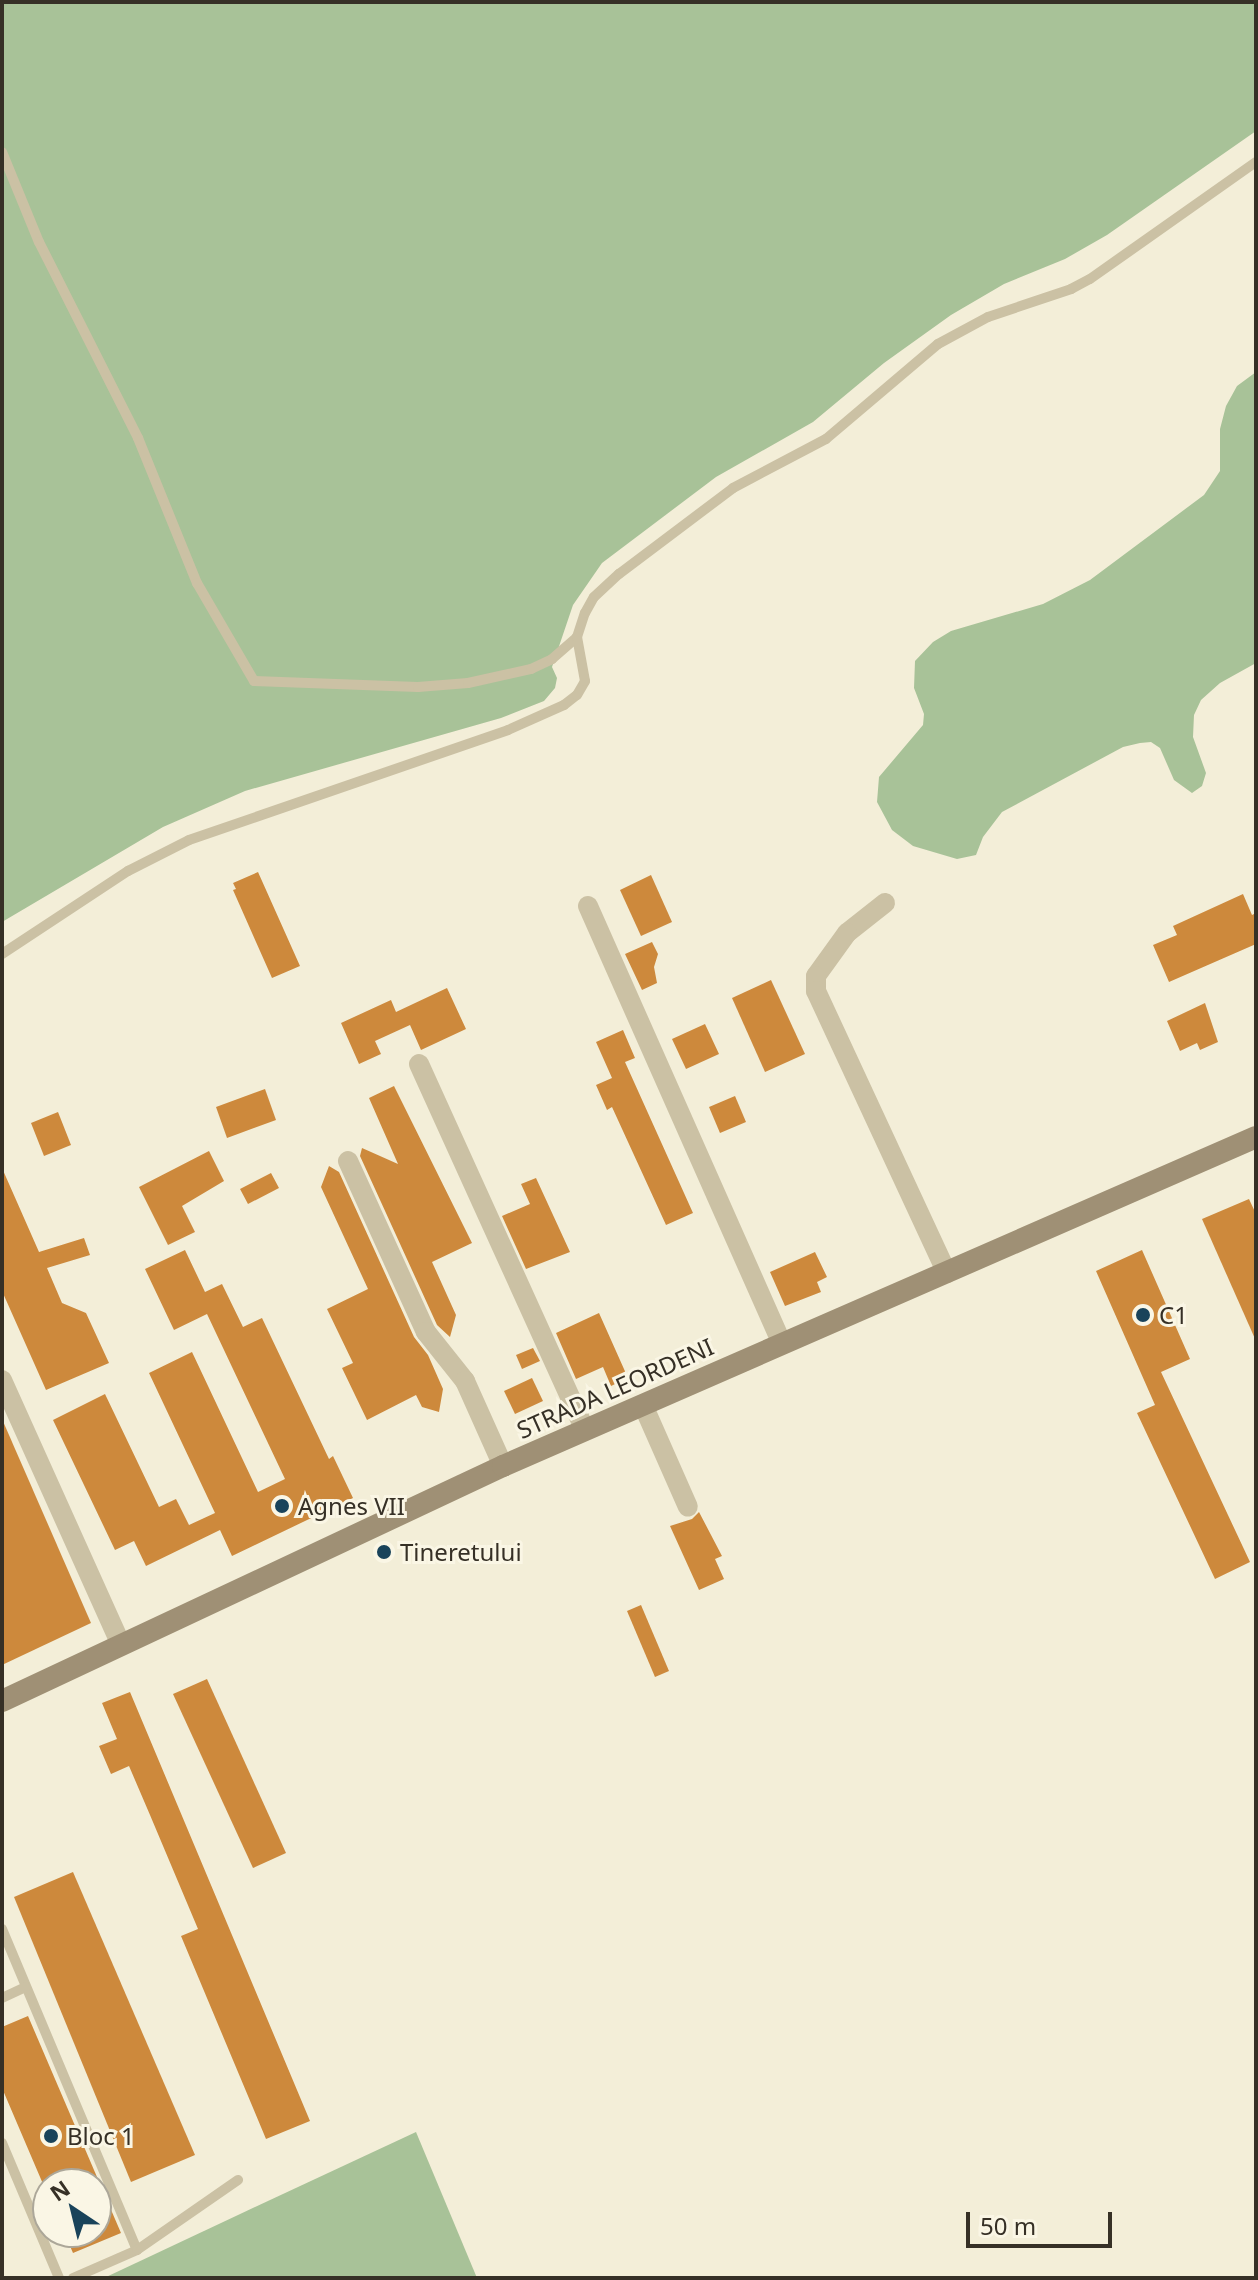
<!DOCTYPE html>
<style>
body{margin:0}
#map{position:relative;width:1258px;height:2280px;overflow:hidden;background:#f3eed8;font-family:"Noto Sans",sans-serif}
div>[style]{position:absolute}
.green>*{inset:0;background:#a8c298}
.building>*{inset:0;background:#cd893c}
.service>*{height:10px;margin:-5px;padding:0 5px;transform-origin:5px;border-radius:5px;background:#cbc1a4}
.minor>*{height:20px;margin:-10px;padding:0 10px;transform-origin:10px;border-radius:10px;background:#cbc1a4}
.secondary>*{height:22px;margin:-11px;padding:0 11px;transform-origin:11px;border-radius:11px;background:#9f9075}
.dots>*{width:22px;height:22px;translate:-50% -50%;box-sizing:border-box;border:4px solid #faf6e5;border-radius:50%}
span{translate:-50% -50%;white-space:nowrap;text-align:center;line-height:1.15;-webkit-text-stroke:6px #faf6e5;paint-order:stroke}
.poi-label{font-size:24px;color:#363026}
.left{translate:0 -50%;text-align:left}
.street-label{font-size:24px;color:#363026}
.frame{position:absolute;inset:0;border:4px solid #363026;pointer-events:none}
.north{position:absolute;left:32px;top:2168px;width:80px;height:80px;box-sizing:border-box;background:#faf6e5;border:2px solid #aca799;border-radius:50%;rotate:325deg;font-size:22px;font-weight:700;line-height:32px;text-align:center;color:#363026}
.north::after{content:'';display:block;margin:auto;width:28px;height:36px;background:#19435a;clip-path:polygon(50% 0,100% 100%,50% 72%,0 100%)}
.scale{position:absolute;left:966px;top:2212px;width:146px;height:36px;box-sizing:border-box;border:4px solid #363026;border-top:0;padding-left:10px;font-size:24px;line-height:28px;white-space:nowrap;color:#363026;-webkit-text-stroke:6px #faf6e5;paint-order:stroke}
</style>
<div id="map">
<div class="green">
<div style="clip-path:polygon(2px 2px,1256px 2px,1256px 131px,1107px 235px,1065px 259px,1004px 284px,951px 315px,884px 363px,813px 422px,716px 477px,602px 563px,573px 605px,552px 667px,557px 678px,555px 688px,544px 701px,501px 718px,245px 791px,163px 827px,2px 922px)"></div>
<div style="clip-path:polygon(1256px 372px,1256px 663px,1220px 683px,1201px 700px,1194px 715px,1193px 737px,1206px 773px,1202px 786px,1192px 793px,1174px 780px,1160px 748px,1151px 742px,1140px 743px,1123px 747px,1002px 812px,983px 837px,976px 855px,957px 859px,913px 846px,892px 830px,877px 802px,879px 777px,923px 725px,924px 714px,914px 688px,915px 661px,933px 642px,951px 631px,1043px 604px,1090px 580px,1204px 495px,1220px 471px,1220px 429px,1226px 406px,1237px 386px)"></div>
<div style="clip-path:polygon(416px 2132px,477px 2278px,104px 2278px,238px 2215px)"></div>
</div>
<div class="building">
<div style="clip-path:polygon(258px 872px,300px 966px,272px 978px,233px 890px,236px 889px,233px 883px)"></div>
<div style="clip-path:polygon(651px 875px,672px 922px,641px 936px,620px 890px)"></div>
<div style="clip-path:polygon(1243px 894px,1252px 915px,1256px 913px,1256px 944px,1169px 982px,1153px 945px,1177px 935px,1173px 926px)"></div>
<div style="clip-path:polygon(652px 942px,658px 954px,654px 967px,657px 983px,642px 990px,625px 954px)"></div>
<div style="clip-path:polygon(771px 980px,805px 1054px,765px 1072px,732px 998px)"></div>
<div style="clip-path:polygon(447px 988px,466px 1029px,421px 1050px,410px 1025px,375px 1041px,381px 1054px,359px 1064px,341px 1023px,391px 1000px,396px 1012px)"></div>
<div style="clip-path:polygon(1205px 1003px,1218px 1042px,1200px 1050px,1197px 1043px,1180px 1051px,1167px 1021px)"></div>
<div style="clip-path:polygon(705px 1024px,719px 1054px,686px 1069px,672px 1039px)"></div>
<div style="clip-path:polygon(623px 1030px,635px 1058px,625px 1062px,693px 1213px,666px 1225px,612px 1107px,607px 1110px,596px 1085px,612px 1078px,596px 1042px)"></div>
<div style="clip-path:polygon(394px 1086px,472px 1243px,432px 1262px,456px 1315px,450px 1337px,437px 1325px,360px 1156px,362px 1148px,398px 1164px,369px 1098px)"></div>
<div style="clip-path:polygon(265px 1089px,276px 1120px,227px 1138px,216px 1107px)"></div>
<div style="clip-path:polygon(735px 1096px,746px 1122px,720px 1133px,709px 1107px)"></div>
<div style="clip-path:polygon(58px 1112px,71px 1145px,44px 1156px,31px 1123px)"></div>
<div style="clip-path:polygon(209px 1151px,224px 1181px,182px 1206px,195px 1232px,168px 1245px,139px 1187px)"></div>
<div style="clip-path:polygon(329px 1166px,339px 1172px,414px 1337px,428px 1355px,443px 1389px,439px 1412px,422px 1407px,416px 1395px,367px 1420px,342px 1368px,353px 1363px,327px 1309px,368px 1289px,321px 1187px)"></div>
<div style="clip-path:polygon(2px 1168px,39px 1252px,84px 1238px,90px 1255px,47px 1268px,62px 1303px,86px 1313px,109px 1363px,46px 1390px,2px 1291px)"></div>
<div style="clip-path:polygon(271px 1173px,279px 1188px,248px 1204px,240px 1189px)"></div>
<div style="clip-path:polygon(536px 1178px,570px 1252px,526px 1269px,502px 1216px,530px 1204px,521px 1184px)"></div>
<div style="clip-path:polygon(1249px 1199px,1256px 1214px,1256px 1341px,1202px 1219px)"></div>
<div style="clip-path:polygon(185px 1250px,205px 1292px,222px 1284px,243px 1327px,262px 1318px,329px 1459px,333px 1456px,353px 1498px,232px 1556px,220px 1530px,146px 1566px,134px 1541px,115px 1550px,53px 1420px,105px 1394px,159px 1507px,176px 1499px,189px 1525px,215px 1513px,149px 1373px,192px 1352px,258px 1492px,285px 1479px,207px 1314px,174px 1330px,145px 1269px)"></div>
<div style="clip-path:polygon(1142px 1250px,1190px 1359px,1161px 1372px,1250px 1562px,1215px 1579px,1137px 1413px,1155px 1405px,1096px 1271px)"></div>
<div style="clip-path:polygon(815px 1252px,827px 1277px,817px 1282px,821px 1292px,785px 1306px,770px 1272px)"></div>
<div style="clip-path:polygon(599px 1313px,628px 1378px,611px 1386px,603px 1367px,576px 1379px,556px 1333px)"></div>
<div style="clip-path:polygon(533px 1348px,540px 1361px,522px 1369px,516px 1355px)"></div>
<div style="clip-path:polygon(532px 1378px,543px 1401px,515px 1414px,504px 1391px)"></div>
<div style="clip-path:polygon(2px 1419px,91px 1623px,2px 1665px)"></div>
<div style="clip-path:polygon(699px 1512px,722px 1556px,715px 1559px,724px 1579px,699px 1590px,670px 1526px,692px 1519px)"></div>
<div style="clip-path:polygon(641px 1605px,669px 1671px,655px 1677px,627px 1611px)"></div>
<div style="clip-path:polygon(207px 1679px,286px 1853px,253px 1868px,173px 1694px)"></div>
<div style="clip-path:polygon(130px 1692px,310px 2121px,266px 2139px,181px 1936px,198px 1929px,150px 1815px,129px 1766px,111px 1774px,99px 1746px,117px 1739px,102px 1703px)"></div>
<div style="clip-path:polygon(73px 1872px,195px 2155px,131px 2182px,14px 1897px)"></div>
<div style="clip-path:polygon(28px 2016px,121px 2233px,73px 2253px,64px 2232px,96px 2232px,96px 2184px,43px 2184px,2px 2088px,2px 2027px)"></div>
</div>
<div class="service">
<div style="left:2px;top:152px;width:97px;rotate:67.7deg"></div>
<div style="left:39px;top:242px;width:220px;rotate:63.2deg"></div>
<div style="left:138px;top:438px;width:157px;rotate:67.9deg"></div>
<div style="left:197px;top:583px;width:113px;rotate:59.8deg"></div>
<div style="left:254px;top:681px;width:164px;rotate:2.1deg"></div>
<div style="left:418px;top:687px;width:50px;rotate:-4.6deg"></div>
<div style="left:468px;top:683px;width:65px;rotate:-12.5deg"></div>
<div style="left:531px;top:669px;width:23px;rotate:-25deg"></div>
<div style="left:552px;top:659px;width:33px;rotate:-41deg"></div>
<div style="left:2px;top:954px;width:151px;rotate:-33.4deg"></div>
<div style="left:128px;top:871px;width:68px;rotate:-26.9deg"></div>
<div style="left:189px;top:840px;width:337px;rotate:-19deg"></div>
<div style="left:508px;top:730px;width:61px;rotate:-24.1deg"></div>
<div style="left:564px;top:705px;width:16px;rotate:-38deg"></div>
<div style="left:577px;top:695px;width:16px;rotate:-60deg"></div>
<div style="left:585px;top:681px;width:45px;rotate:-100.3deg"></div>
<div style="left:577px;top:637px;width:25px;rotate:-72deg"></div>
<div style="left:585px;top:613px;width:18px;rotate:-61deg"></div>
<div style="left:594px;top:597px;width:34px;rotate:-43deg"></div>
<div style="left:619px;top:574px;width:143px;rotate:-37deg"></div>
<div style="left:733px;top:488px;width:105px;rotate:-27.8deg"></div>
<div style="left:826px;top:439px;width:147px;rotate:-40.3deg"></div>
<div style="left:938px;top:344px;width:57px;rotate:-28.4deg"></div>
<div style="left:988px;top:317px;width:88px;rotate:-18.6deg"></div>
<div style="left:1071px;top:289px;width:21px;rotate:-28deg"></div>
<div style="left:1090px;top:279px;width:203px;rotate:-35.2deg"></div>
<div style="left:2px;top:1929px;width:348px;rotate:67.2deg"></div>
<div style="left:2px;top:1998px;width:26px;rotate:-25deg"></div>
<div style="left:2px;top:2143px;width:147px;rotate:67.1deg"></div>
<div style="left:73px;top:2278px;width:70px;rotate:-23.6deg"></div>
<div style="left:137px;top:2250px;width:123px;rotate:-34.7deg"></div>
</div>
<div class="minor">
<div style="left:885px;top:903px;width:48px;rotate:141.7deg"></div>
<div style="left:847px;top:933px;width:53px;rotate:125.8deg"></div>
<div style="left:816px;top:976px;width:15px;rotate:90deg"></div>
<div style="left:816px;top:991px;width:311px;rotate:65.1deg"></div>
<div style="left:588px;top:906px;width:479px;rotate:66.1deg"></div>
<div style="left:419px;top:1064px;width:402px;rotate:65.6deg"></div>
<div style="left:348px;top:1161px;width:188px;rotate:65.5deg"></div>
<div style="left:426px;top:1332px;width:63px;rotate:51.5deg"></div>
<div style="left:465px;top:1381px;width:93px;rotate:65.9deg"></div>
<div style="left:2px;top:1380px;width:288px;rotate:65.8deg"></div>
<div style="left:643px;top:1405px;width:111px;rotate:66.2deg"></div>
</div>
<div class="secondary">
<div style="left:2px;top:1701px;width:553px;rotate:-25.13deg"></div>
<div style="left:503px;top:1466px;width:822px;rotate:-23.6deg"></div>
</div>
<div class="dots">
<div style="left:1143px;top:1315px;background:#19435a"></div>
<div style="left:282px;top:1506px;background:#19435a"></div>
<div style="left:384px;top:1552px;background:#19435a"></div>
<div style="left:51px;top:2136px;background:#19435a"></div>
</div>
<div class="poi-label">
<span class="left" style="left:1159px;top:1315px">C1</span>
<span class="left" style="left:298px;top:1506px">Agnes VII</span>
<span class="left" style="left:400px;top:1552px">Tineretului</span>
<span class="left" style="left:67px;top:2136px">Bloc 1</span>
</div>
<div class="street-label">
<span style="left:615px;top:1388px;rotate:-24deg">STRADA LEORDENI</span>
</div>
<div class="frame"></div>
<div class="north">N</div>
<div class="scale">50 m</div>
</div>
